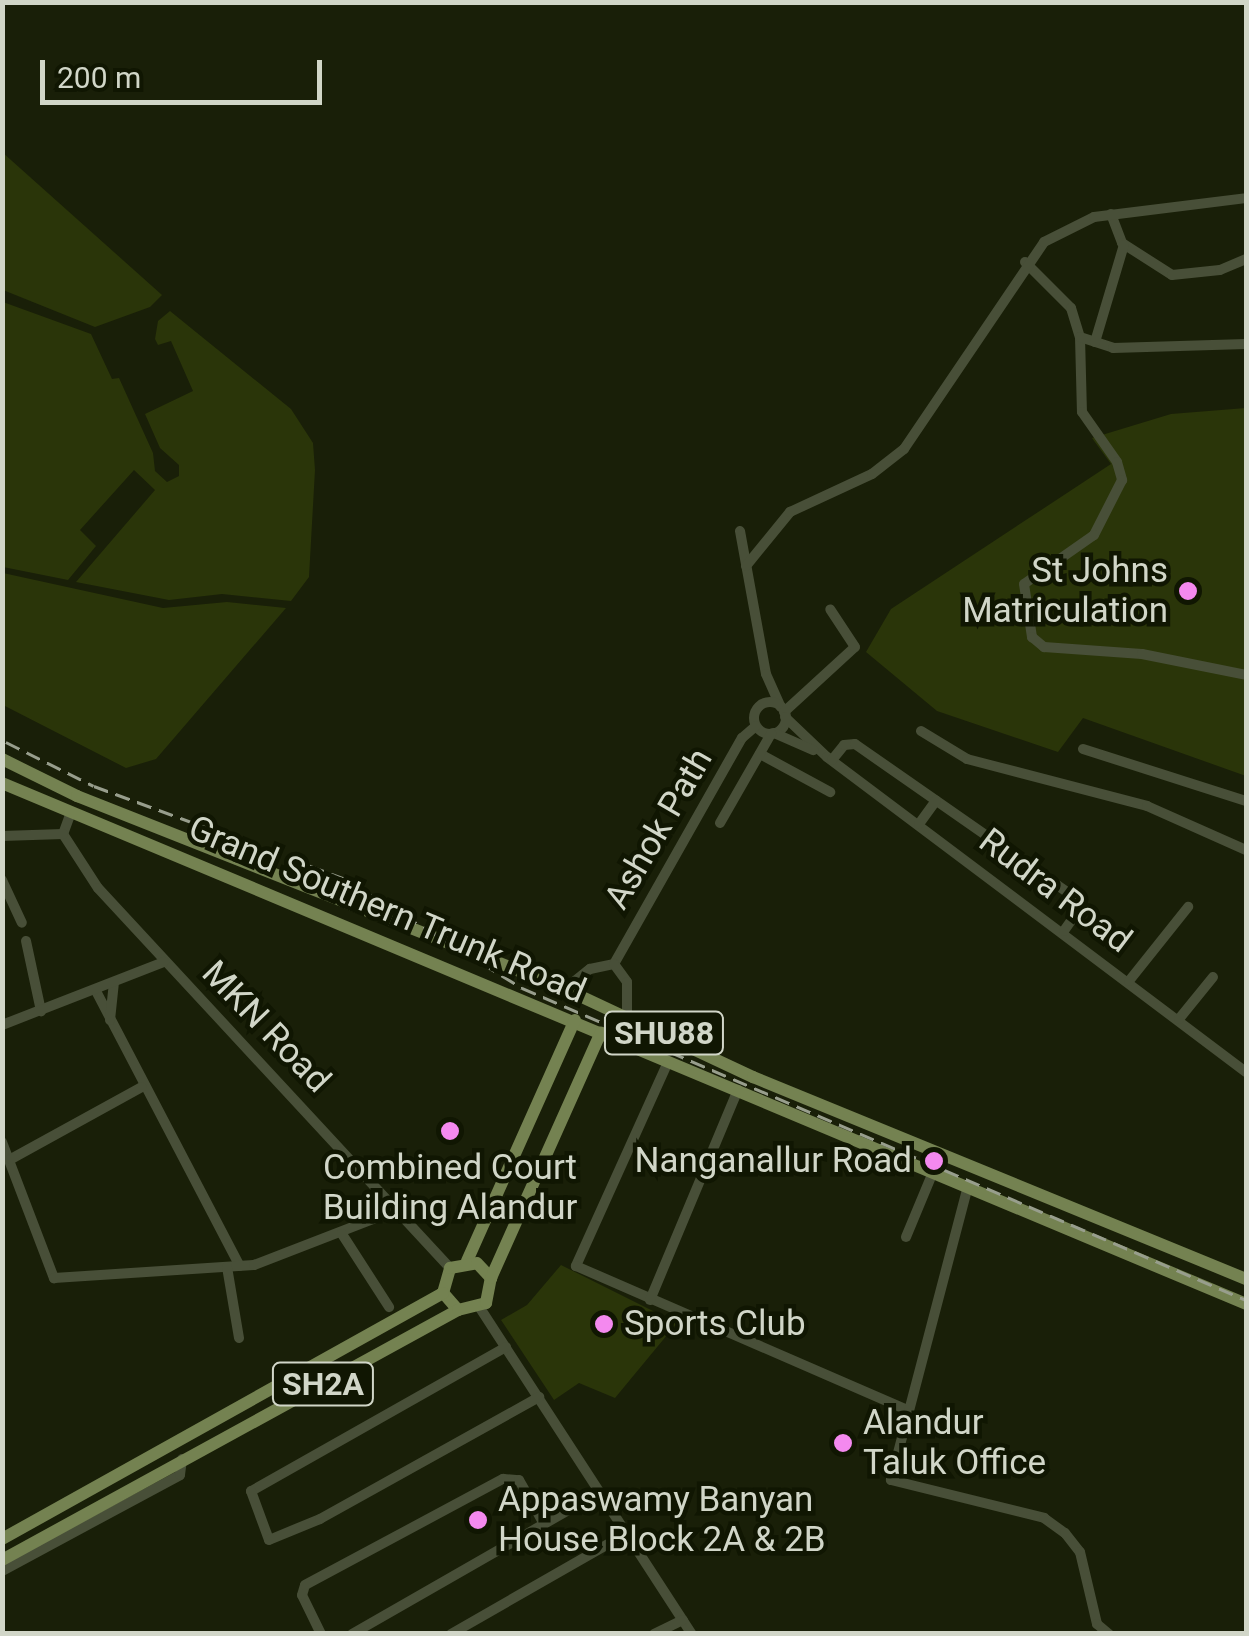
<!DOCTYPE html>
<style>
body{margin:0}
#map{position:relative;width:1249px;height:1636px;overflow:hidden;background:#191f08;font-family:Roboto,sans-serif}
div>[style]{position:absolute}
.green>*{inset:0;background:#2a3509}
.minor>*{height:10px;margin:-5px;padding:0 5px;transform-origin:5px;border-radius:5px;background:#484f38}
.minor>.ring{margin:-5px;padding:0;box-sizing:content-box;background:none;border:10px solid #484f38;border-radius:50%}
.major>*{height:12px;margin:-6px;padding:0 6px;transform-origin:6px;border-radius:6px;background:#748251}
.rail>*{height:2.5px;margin-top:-1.25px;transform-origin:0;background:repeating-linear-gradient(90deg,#989e8d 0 15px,transparent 0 23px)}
.dots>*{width:28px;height:28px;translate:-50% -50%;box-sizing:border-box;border:5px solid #101602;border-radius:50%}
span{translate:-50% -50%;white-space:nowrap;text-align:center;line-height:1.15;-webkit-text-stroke:9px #101602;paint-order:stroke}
.shield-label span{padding:2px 8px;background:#101602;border:2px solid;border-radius:8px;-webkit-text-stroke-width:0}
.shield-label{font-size:32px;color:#d1d6c8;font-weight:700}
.poi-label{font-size:35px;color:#d1d6c8}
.right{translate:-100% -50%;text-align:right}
.left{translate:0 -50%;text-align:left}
.street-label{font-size:35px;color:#d1d6c8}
.frame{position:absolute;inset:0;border:5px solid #d1d6c8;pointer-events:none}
.scale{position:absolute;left:40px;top:60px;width:282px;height:45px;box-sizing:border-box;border:5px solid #d1d6c8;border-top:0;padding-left:12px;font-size:30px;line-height:35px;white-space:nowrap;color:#d1d6c8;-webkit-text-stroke:8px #101602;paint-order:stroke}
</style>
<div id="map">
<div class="green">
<div style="clip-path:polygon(2px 152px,162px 295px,150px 307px,95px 327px,3px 290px)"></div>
<div style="clip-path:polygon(3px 302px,91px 334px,112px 379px,119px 378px,153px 453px,155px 471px,167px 482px,179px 476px,179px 465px,160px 448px,145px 414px,193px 391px,171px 341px,158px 345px,155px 339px,158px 321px,170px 311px,291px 409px,313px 443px,315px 470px,309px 577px,291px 601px,222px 594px,169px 600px,76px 582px,155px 490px,134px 470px,80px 530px,96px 546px,68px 580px,3px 567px)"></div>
<div style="clip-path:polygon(1246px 408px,1246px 776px,1083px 718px,1058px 752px,937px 711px,866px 652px,891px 609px,1111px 464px,1092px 438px,1171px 414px)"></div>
<div style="clip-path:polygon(3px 573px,163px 608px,227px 602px,286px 608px,156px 759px,126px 768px,3px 705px)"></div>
<div style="clip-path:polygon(561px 1265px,677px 1323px,615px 1398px,579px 1383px,554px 1400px,501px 1320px,527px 1305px)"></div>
</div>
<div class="minor">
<div style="left:1111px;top:214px;width:31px;rotate:69deg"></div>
<div style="left:1122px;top:243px;width:59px;rotate:32.6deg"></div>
<div style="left:1172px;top:275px;width:48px;rotate:-5.9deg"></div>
<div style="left:1220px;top:270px;width:28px;rotate:-23deg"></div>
<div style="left:1025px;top:262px;width:65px;rotate:45deg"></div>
<div style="left:1071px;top:308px;width:30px;rotate:73deg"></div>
<div style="left:1080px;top:337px;width:75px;rotate:88.5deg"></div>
<div style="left:1082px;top:412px;width:61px;rotate:55deg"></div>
<div style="left:1117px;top:462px;width:19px;rotate:74deg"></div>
<div style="left:1122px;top:480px;width:62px;rotate:117deg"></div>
<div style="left:1094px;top:535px;width:85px;rotate:145deg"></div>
<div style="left:1024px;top:584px;width:54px;rotate:81.4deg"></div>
<div style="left:1032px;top:637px;width:16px;rotate:40deg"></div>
<div style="left:1044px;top:647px;width:98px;rotate:4.1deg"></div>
<div style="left:1142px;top:654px;width:106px;rotate:11.4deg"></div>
<div style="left:1080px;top:337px;width:35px;rotate:18deg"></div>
<div style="left:1113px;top:348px;width:133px;rotate:-1.7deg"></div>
<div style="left:1095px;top:342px;width:101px;rotate:-73.4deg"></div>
<div style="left:740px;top:531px;width:145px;rotate:79.7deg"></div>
<div style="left:766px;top:674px;width:36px;rotate:66deg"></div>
<div style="left:746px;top:566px;width:70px;rotate:-50.8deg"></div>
<div style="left:790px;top:512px;width:90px;rotate:-24.9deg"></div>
<div style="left:872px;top:474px;width:41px;rotate:-38deg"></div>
<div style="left:904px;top:449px;width:250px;rotate:-55.9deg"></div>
<div style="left:1044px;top:242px;width:56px;rotate:-26.6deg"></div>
<div style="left:1094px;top:217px;width:153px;rotate:-7.1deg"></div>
<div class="ring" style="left:754px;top:702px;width:22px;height:22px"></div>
<div style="left:784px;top:712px;width:96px;rotate:-42.5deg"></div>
<div style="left:855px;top:647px;width:45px;rotate:-123.3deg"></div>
<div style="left:785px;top:717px;width:58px;rotate:43.6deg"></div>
<div style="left:827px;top:757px;width:524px;rotate:36.94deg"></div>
<div style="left:921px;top:731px;width:54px;rotate:31.3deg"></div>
<div style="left:967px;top:759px;width:186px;rotate:14.6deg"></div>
<div style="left:1147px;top:806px;width:108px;rotate:24deg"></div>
<div style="left:774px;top:733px;width:43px;rotate:23.6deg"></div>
<div style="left:1083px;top:749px;width:171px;rotate:17.7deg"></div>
<div style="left:760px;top:754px;width:80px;rotate:28.5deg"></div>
<div style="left:832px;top:760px;width:19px;rotate:-51deg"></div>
<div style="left:844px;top:745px;width:11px;rotate:-5deg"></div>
<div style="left:855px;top:744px;width:271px;rotate:34.9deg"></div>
<div style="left:1077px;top:899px;width:9px;rotate:72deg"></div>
<div style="left:1080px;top:908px;width:28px;rotate:125deg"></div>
<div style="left:70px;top:815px;width:20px;rotate:110deg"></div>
<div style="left:63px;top:834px;width:64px;rotate:57.1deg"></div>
<div style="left:98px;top:888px;width:518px;rotate:47.19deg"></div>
<div style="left:720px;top:823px;width:103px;rotate:-60.2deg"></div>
<div style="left:919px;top:824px;width:29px;rotate:-54deg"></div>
<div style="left:2px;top:836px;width:61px;rotate:-1.9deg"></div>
<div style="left:2px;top:880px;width:47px;rotate:65.1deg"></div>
<div style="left:26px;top:941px;width:72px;rotate:77.9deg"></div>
<div style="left:614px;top:964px;width:260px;rotate:-60.5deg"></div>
<div style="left:742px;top:738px;width:18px;rotate:-41deg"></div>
<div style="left:1129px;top:981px;width:95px;rotate:-51.4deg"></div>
<div style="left:565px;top:989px;width:32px;rotate:-39deg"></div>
<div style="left:590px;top:969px;width:25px;rotate:-12deg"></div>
<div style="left:614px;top:964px;width:22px;rotate:54deg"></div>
<div style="left:627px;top:982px;width:34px;rotate:90deg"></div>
<div style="left:96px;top:991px;width:310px;rotate:62.4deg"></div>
<div style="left:1179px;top:1019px;width:54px;rotate:-51deg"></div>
<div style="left:110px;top:1020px;width:37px;rotate:-84deg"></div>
<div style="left:2px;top:1025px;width:174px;rotate:-21.3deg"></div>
<div style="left:668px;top:1062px;width:224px;rotate:114.3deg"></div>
<div style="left:576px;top:1266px;width:361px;rotate:23.5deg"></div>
<div style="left:2px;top:1142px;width:146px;rotate:69.1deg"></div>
<div style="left:54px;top:1278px;width:200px;rotate:-3.7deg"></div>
<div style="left:254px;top:1265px;width:155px;rotate:-21.1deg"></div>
<div style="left:11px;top:1159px;width:149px;rotate:-28.8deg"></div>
<div style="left:968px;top:1186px;width:304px;rotate:104.7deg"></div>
<div style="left:891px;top:1480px;width:158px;rotate:13.9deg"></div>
<div style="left:1044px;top:1518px;width:26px;rotate:36deg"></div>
<div style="left:1065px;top:1533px;width:24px;rotate:52deg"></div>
<div style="left:1080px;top:1552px;width:74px;rotate:76.7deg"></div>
<div style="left:1097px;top:1624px;width:16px;rotate:40deg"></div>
<div style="left:342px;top:1234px;width:87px;rotate:57.2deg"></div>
<div style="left:906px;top:1237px;width:70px;rotate:-67.4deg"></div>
<div style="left:227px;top:1267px;width:72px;rotate:80.4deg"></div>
<div style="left:650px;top:1300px;width:228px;rotate:-67.3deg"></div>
<div style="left:480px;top:1308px;width:389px;rotate:57deg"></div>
<div style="left:506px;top:1347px;width:293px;rotate:150.5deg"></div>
<div style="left:251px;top:1491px;width:52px;rotate:69.8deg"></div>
<div style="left:269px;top:1540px;width:55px;rotate:-22.4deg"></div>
<div style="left:320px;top:1519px;width:251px;rotate:-29.1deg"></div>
<div style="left:2px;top:1571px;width:202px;rotate:-28.3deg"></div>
<div style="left:180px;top:1475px;width:16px;rotate:-83deg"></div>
<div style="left:321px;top:1634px;width:43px;rotate:-116deg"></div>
<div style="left:302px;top:1595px;width:10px;rotate:-73deg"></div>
<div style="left:305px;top:1585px;width:225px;rotate:-28.2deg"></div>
<div style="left:503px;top:1479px;width:16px;rotate:4deg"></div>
<div style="left:519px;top:1480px;width:51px;rotate:60.4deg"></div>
<div style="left:352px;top:1634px;width:284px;rotate:-29.8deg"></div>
<div style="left:451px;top:1634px;width:199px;rotate:-29.8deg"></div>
<div style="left:654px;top:1634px;width:32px;rotate:-26deg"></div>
</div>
<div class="major">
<div style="left:2px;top:759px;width:84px;rotate:26.3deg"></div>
<div style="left:77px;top:796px;width:525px;rotate:21.58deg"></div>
<div style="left:565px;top:989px;width:208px;rotate:25.1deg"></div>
<div style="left:753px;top:1077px;width:533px;rotate:22.28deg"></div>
<div style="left:2px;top:783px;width:1349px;rotate:22.72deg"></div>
<div style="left:467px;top:1261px;width:264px;rotate:-65.9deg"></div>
<div style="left:458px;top:1310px;width:23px;rotate:-131deg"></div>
<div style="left:443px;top:1293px;width:26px;rotate:-74deg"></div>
<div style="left:450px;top:1268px;width:27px;rotate:-10deg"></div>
<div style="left:477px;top:1263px;width:21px;rotate:47deg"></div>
<div style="left:2px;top:1539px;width:505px;rotate:-29.15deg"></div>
<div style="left:2px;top:1560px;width:520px;rotate:-28.73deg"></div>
<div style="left:458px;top:1310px;width:29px;rotate:-14deg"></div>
<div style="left:486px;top:1303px;width:25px;rotate:-79deg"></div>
<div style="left:491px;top:1278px;width:269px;rotate:-65.9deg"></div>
</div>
<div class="rail">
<div style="left:6px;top:742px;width:98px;rotate:26.6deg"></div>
<div style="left:94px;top:786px;width:268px;rotate:20.3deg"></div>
<div style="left:345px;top:879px;width:208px;rotate:31.6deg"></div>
<div style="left:522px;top:988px;width:788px;rotate:23.31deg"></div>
</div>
<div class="dots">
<div style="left:1188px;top:591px;background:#f489ef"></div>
<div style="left:450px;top:1131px;background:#f489ef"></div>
<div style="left:934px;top:1161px;background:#f489ef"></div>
<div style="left:604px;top:1324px;background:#f489ef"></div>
<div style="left:843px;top:1443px;background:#f489ef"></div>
<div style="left:478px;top:1520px;background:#f489ef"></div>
</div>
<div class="shield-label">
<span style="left:664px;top:1033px">SHU88</span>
<span style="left:323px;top:1384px">SH2A</span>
</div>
<div class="poi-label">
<span class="right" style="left:1168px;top:591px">St Johns<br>Matriculation</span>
<span class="right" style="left:912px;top:1161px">Nanganallur Road</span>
<span style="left:450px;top:1188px">Combined Court<br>Building Alandur</span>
<span class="left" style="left:624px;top:1324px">Sports Club</span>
<span class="left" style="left:863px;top:1443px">Alandur<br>Taluk Office</span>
<span class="left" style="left:498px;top:1520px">Appaswamy Banyan<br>House Block 2A &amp; 2B</span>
</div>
<div class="street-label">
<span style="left:659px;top:829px;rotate:-60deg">Ashok Path</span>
<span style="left:1055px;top:891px;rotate:37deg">Rudra Road</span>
<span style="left:387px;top:910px;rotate:23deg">Grand Southern Trunk Road</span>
<span style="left:266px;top:1027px;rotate:46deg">MKN Road</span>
</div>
<div class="frame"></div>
<div class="scale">200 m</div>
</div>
